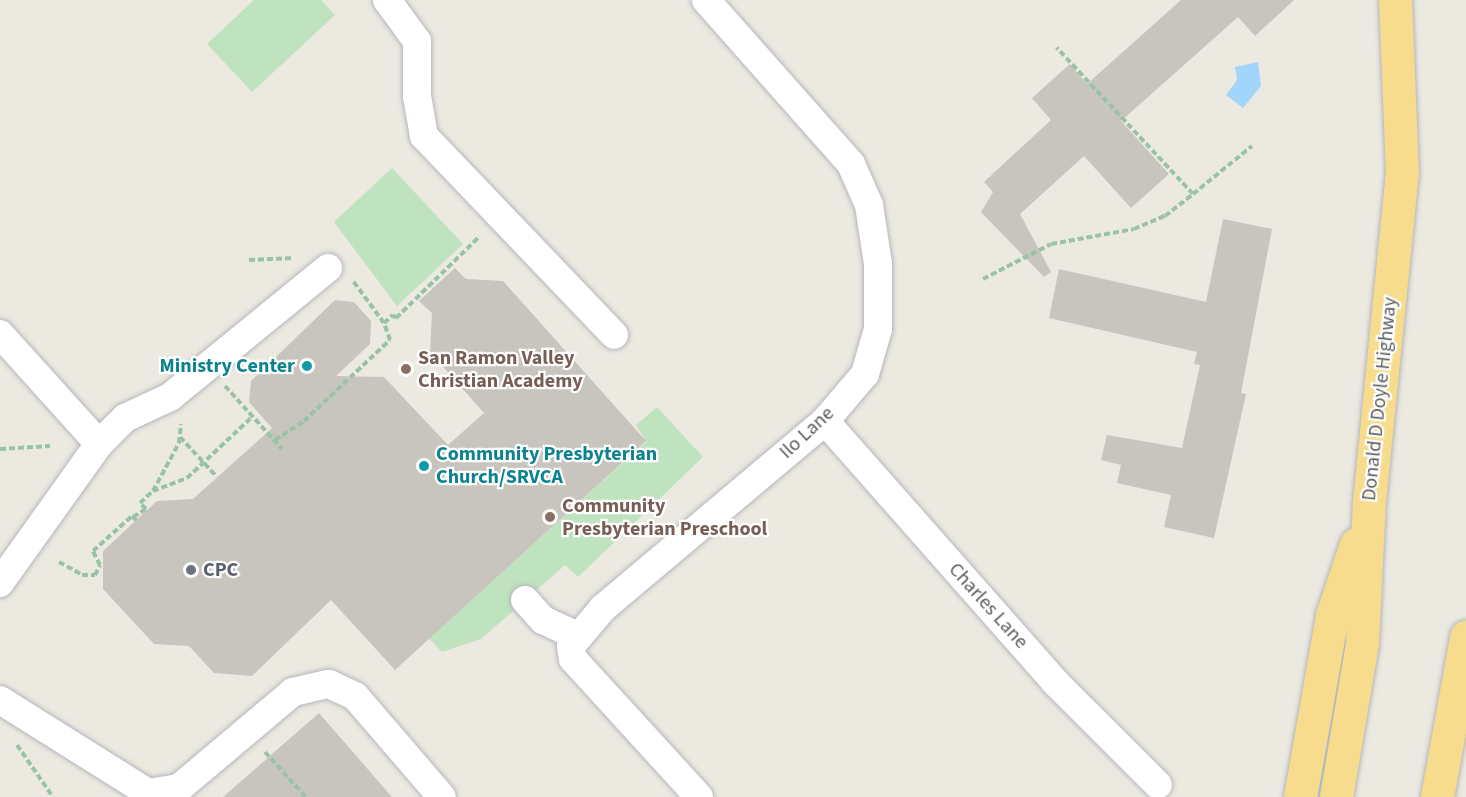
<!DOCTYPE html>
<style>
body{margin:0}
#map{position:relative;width:1466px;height:797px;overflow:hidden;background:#ece9e1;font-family:"Source Sans 3",sans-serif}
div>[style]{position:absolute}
.green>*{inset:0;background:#bee3be}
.water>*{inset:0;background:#a2d5fb}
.building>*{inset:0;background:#c8c4be}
.path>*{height:4px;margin-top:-2px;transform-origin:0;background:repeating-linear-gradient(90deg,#98c3a4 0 6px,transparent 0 9px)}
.roads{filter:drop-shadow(0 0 2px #b4b7bb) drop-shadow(0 0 2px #b4b7bb)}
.minor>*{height:28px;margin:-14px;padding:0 14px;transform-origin:14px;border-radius:14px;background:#fff}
.highway>*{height:33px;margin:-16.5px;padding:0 16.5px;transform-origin:16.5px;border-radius:16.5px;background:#f7dc8d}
.dots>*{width:16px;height:16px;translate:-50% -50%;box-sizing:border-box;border:3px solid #fff;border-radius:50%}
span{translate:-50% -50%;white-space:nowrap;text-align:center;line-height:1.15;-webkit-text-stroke:4.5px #fff;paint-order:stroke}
.education-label{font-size:20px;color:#785e54;font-weight:700}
.left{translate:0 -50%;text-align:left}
.culture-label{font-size:20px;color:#0d838f;font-weight:700}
.right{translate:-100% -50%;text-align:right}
.street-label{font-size:20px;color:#5a5d61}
.worship-label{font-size:20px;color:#5b616d;font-weight:700}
</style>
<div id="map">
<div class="green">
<div style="clip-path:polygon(254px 0,321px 0,335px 15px,252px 92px,207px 44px)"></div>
<div style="clip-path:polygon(392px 168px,463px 244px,397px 306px,334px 222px)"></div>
<div style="clip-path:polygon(657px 407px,703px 457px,578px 577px,565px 565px,481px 639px,442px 652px,429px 638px,646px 442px,636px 425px)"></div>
</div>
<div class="water">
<div style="clip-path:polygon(1258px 62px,1261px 86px,1243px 108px,1226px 95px,1237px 80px,1235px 67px)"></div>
</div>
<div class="building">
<div style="clip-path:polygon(1181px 0,1294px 0,1255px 36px,1238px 17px,1121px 121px,1169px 174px,1131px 208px,1084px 156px,1020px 214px,1051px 272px,1044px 277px,981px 212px,993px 192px,984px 182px,1051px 120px,1032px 98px,1070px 64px,1087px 84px)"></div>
<div style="clip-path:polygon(1223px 219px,1272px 229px,1241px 393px,1246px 394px,1214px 538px,1164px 527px,1171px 495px,1117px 483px,1121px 465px,1101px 460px,1107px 435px,1182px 448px,1200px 365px,1194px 364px,1197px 352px,1049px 318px,1059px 269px,1206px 302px)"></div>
<div style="clip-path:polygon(455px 268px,466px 279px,503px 281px,646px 441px,395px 670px,331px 600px,252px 676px,214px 673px,189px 646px,154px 644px,103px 589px,103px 551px,157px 501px,193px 499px,272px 428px,249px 402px,251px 381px,335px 300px,354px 302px,371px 321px,370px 344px,336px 376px,384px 377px,448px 445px,484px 413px,430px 352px,432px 313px,419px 301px)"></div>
<div style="clip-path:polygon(319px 713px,392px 797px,223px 797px)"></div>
</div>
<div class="path">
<div style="left:1193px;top:194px;width:76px;rotate:-39.1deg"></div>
<div style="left:249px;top:260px;width:44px;rotate:-2.6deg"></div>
<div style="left:983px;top:279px;width:76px;rotate:-27.2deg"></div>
<div style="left:1051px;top:244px;width:84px;rotate:-10.2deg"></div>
<div style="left:1134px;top:229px;width:34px;rotate:-23deg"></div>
<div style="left:1165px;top:216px;width:36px;rotate:-38deg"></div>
<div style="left:1193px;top:194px;width:200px;rotate:-133deg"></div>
<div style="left:384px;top:323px;width:12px;rotate:-42deg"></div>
<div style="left:393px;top:315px;width:4px;rotate:45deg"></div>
<div style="left:396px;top:318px;width:117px;rotate:-44.3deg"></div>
<div style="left:225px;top:386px;width:85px;rotate:47.9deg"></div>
<div style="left:180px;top:437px;width:54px;rotate:47.2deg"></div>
<div style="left:275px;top:440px;width:35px;rotate:-33deg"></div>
<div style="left:304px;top:421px;width:118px;rotate:-43.3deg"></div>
<div style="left:390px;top:340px;width:18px;rotate:-109deg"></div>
<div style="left:384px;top:323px;width:52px;rotate:-126.4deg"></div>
<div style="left:0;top:449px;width:50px;rotate:-3.4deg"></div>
<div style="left:153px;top:491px;width:36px;rotate:-21deg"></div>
<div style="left:187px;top:478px;width:91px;rotate:-43.2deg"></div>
<div style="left:133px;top:517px;width:15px;rotate:-32deg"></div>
<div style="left:146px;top:509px;width:8px;rotate:-135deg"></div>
<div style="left:140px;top:503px;width:18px;rotate:-43deg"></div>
<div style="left:153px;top:491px;width:55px;rotate:-61.6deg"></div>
<div style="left:179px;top:443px;width:19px;rotate:-84deg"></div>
<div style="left:59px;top:562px;width:26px;rotate:29deg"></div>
<div style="left:82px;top:575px;width:13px"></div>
<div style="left:95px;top:575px;width:11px;rotate:-63deg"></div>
<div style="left:100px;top:565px;width:16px;rotate:-117deg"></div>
<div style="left:93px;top:551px;width:52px;rotate:-41.9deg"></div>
<div style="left:132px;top:516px;width:6px;rotate:45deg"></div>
<div style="left:17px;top:745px;width:63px;rotate:55.3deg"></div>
<div style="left:265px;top:752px;width:61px;rotate:47.7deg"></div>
</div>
<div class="roads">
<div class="minor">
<div style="left:387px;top:0;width:51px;rotate:53.8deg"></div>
<div style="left:417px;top:41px;width:55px;rotate:90deg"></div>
<div style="left:417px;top:96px;width:41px;rotate:80.1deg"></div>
<div style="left:424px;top:136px;width:275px;rotate:46.3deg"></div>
<div style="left:0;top:334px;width:148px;rotate:48deg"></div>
<div style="left:99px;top:444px;width:171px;rotate:125.5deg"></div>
<div style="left:825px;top:421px;width:349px;rotate:48.6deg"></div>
<div style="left:1056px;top:683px;width:144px;rotate:45deg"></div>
<div style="left:99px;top:444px;width:37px;rotate:-45deg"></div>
<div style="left:125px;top:418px;width:50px;rotate:-25deg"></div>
<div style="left:170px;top:397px;width:204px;rotate:-39.2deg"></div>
<div style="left:525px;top:600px;width:27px;rotate:48deg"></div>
<div style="left:543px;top:620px;width:38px;rotate:25deg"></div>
<div style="left:0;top:700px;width:175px;rotate:32.1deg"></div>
<div style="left:148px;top:793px;width:31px;rotate:-9deg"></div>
<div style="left:179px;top:788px;width:149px;rotate:-40.1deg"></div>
<div style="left:293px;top:692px;width:37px;rotate:-13deg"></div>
<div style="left:329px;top:684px;width:29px;rotate:25deg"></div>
<div style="left:355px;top:696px;width:133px;rotate:49.3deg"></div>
<div style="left:699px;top:797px;width:187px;rotate:-132.4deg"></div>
<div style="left:573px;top:659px;width:13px;rotate:-99deg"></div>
<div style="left:571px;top:646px;width:50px;rotate:-49.9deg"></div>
<div style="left:603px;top:608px;width:290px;rotate:-40.1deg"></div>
<div style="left:825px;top:421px;width:62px;rotate:-49.6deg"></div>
<div style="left:865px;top:374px;width:47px;rotate:-73.9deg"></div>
<div style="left:878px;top:329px;width:65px;rotate:-90deg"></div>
<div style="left:878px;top:264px;width:60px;rotate:-98.7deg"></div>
<div style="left:869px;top:205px;width:45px;rotate:-113.7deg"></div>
<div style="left:851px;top:164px;width:219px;rotate:-131.5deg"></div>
</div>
<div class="highway">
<div style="left:1300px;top:797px;width:185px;rotate:-80deg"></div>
<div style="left:1332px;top:615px;width:75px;rotate:-71.3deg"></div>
<div style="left:1336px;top:797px;width:156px;rotate:-80.4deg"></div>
<div style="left:1362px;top:643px;width:141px;rotate:-87.2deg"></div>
<div style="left:1369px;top:502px;width:331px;rotate:-84.3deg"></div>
<div style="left:1402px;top:173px;width:173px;rotate:-92.3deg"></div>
<div style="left:1437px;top:797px;width:163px;rotate:-79.7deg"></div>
</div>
</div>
<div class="dots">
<div style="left:307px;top:366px;background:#0f9aa8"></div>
<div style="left:406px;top:369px;background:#8d6e63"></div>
<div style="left:424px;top:466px;background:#0f9aa8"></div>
<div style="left:550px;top:517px;background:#8d6e63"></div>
<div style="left:191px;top:570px;background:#6b7280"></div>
</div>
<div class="education-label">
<span class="left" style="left:418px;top:370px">San Ramon Valley<br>Christian Academy</span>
<span class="left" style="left:562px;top:518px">Community<br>Presbyterian Preschool</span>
</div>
<div class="culture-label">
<span class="right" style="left:295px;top:366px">Ministry Center</span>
<span class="left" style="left:436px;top:466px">Community Presbyterian<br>Church/SRVCA</span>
</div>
<div class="street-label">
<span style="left:1380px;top:399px;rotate:-84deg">Donald D Doyle Highway</span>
<span style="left:807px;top:433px;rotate:-43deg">Ilo Lane</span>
<span style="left:988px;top:606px;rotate:48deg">Charles Lane</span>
</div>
<div class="worship-label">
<span class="left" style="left:203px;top:570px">CPC</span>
</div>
</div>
